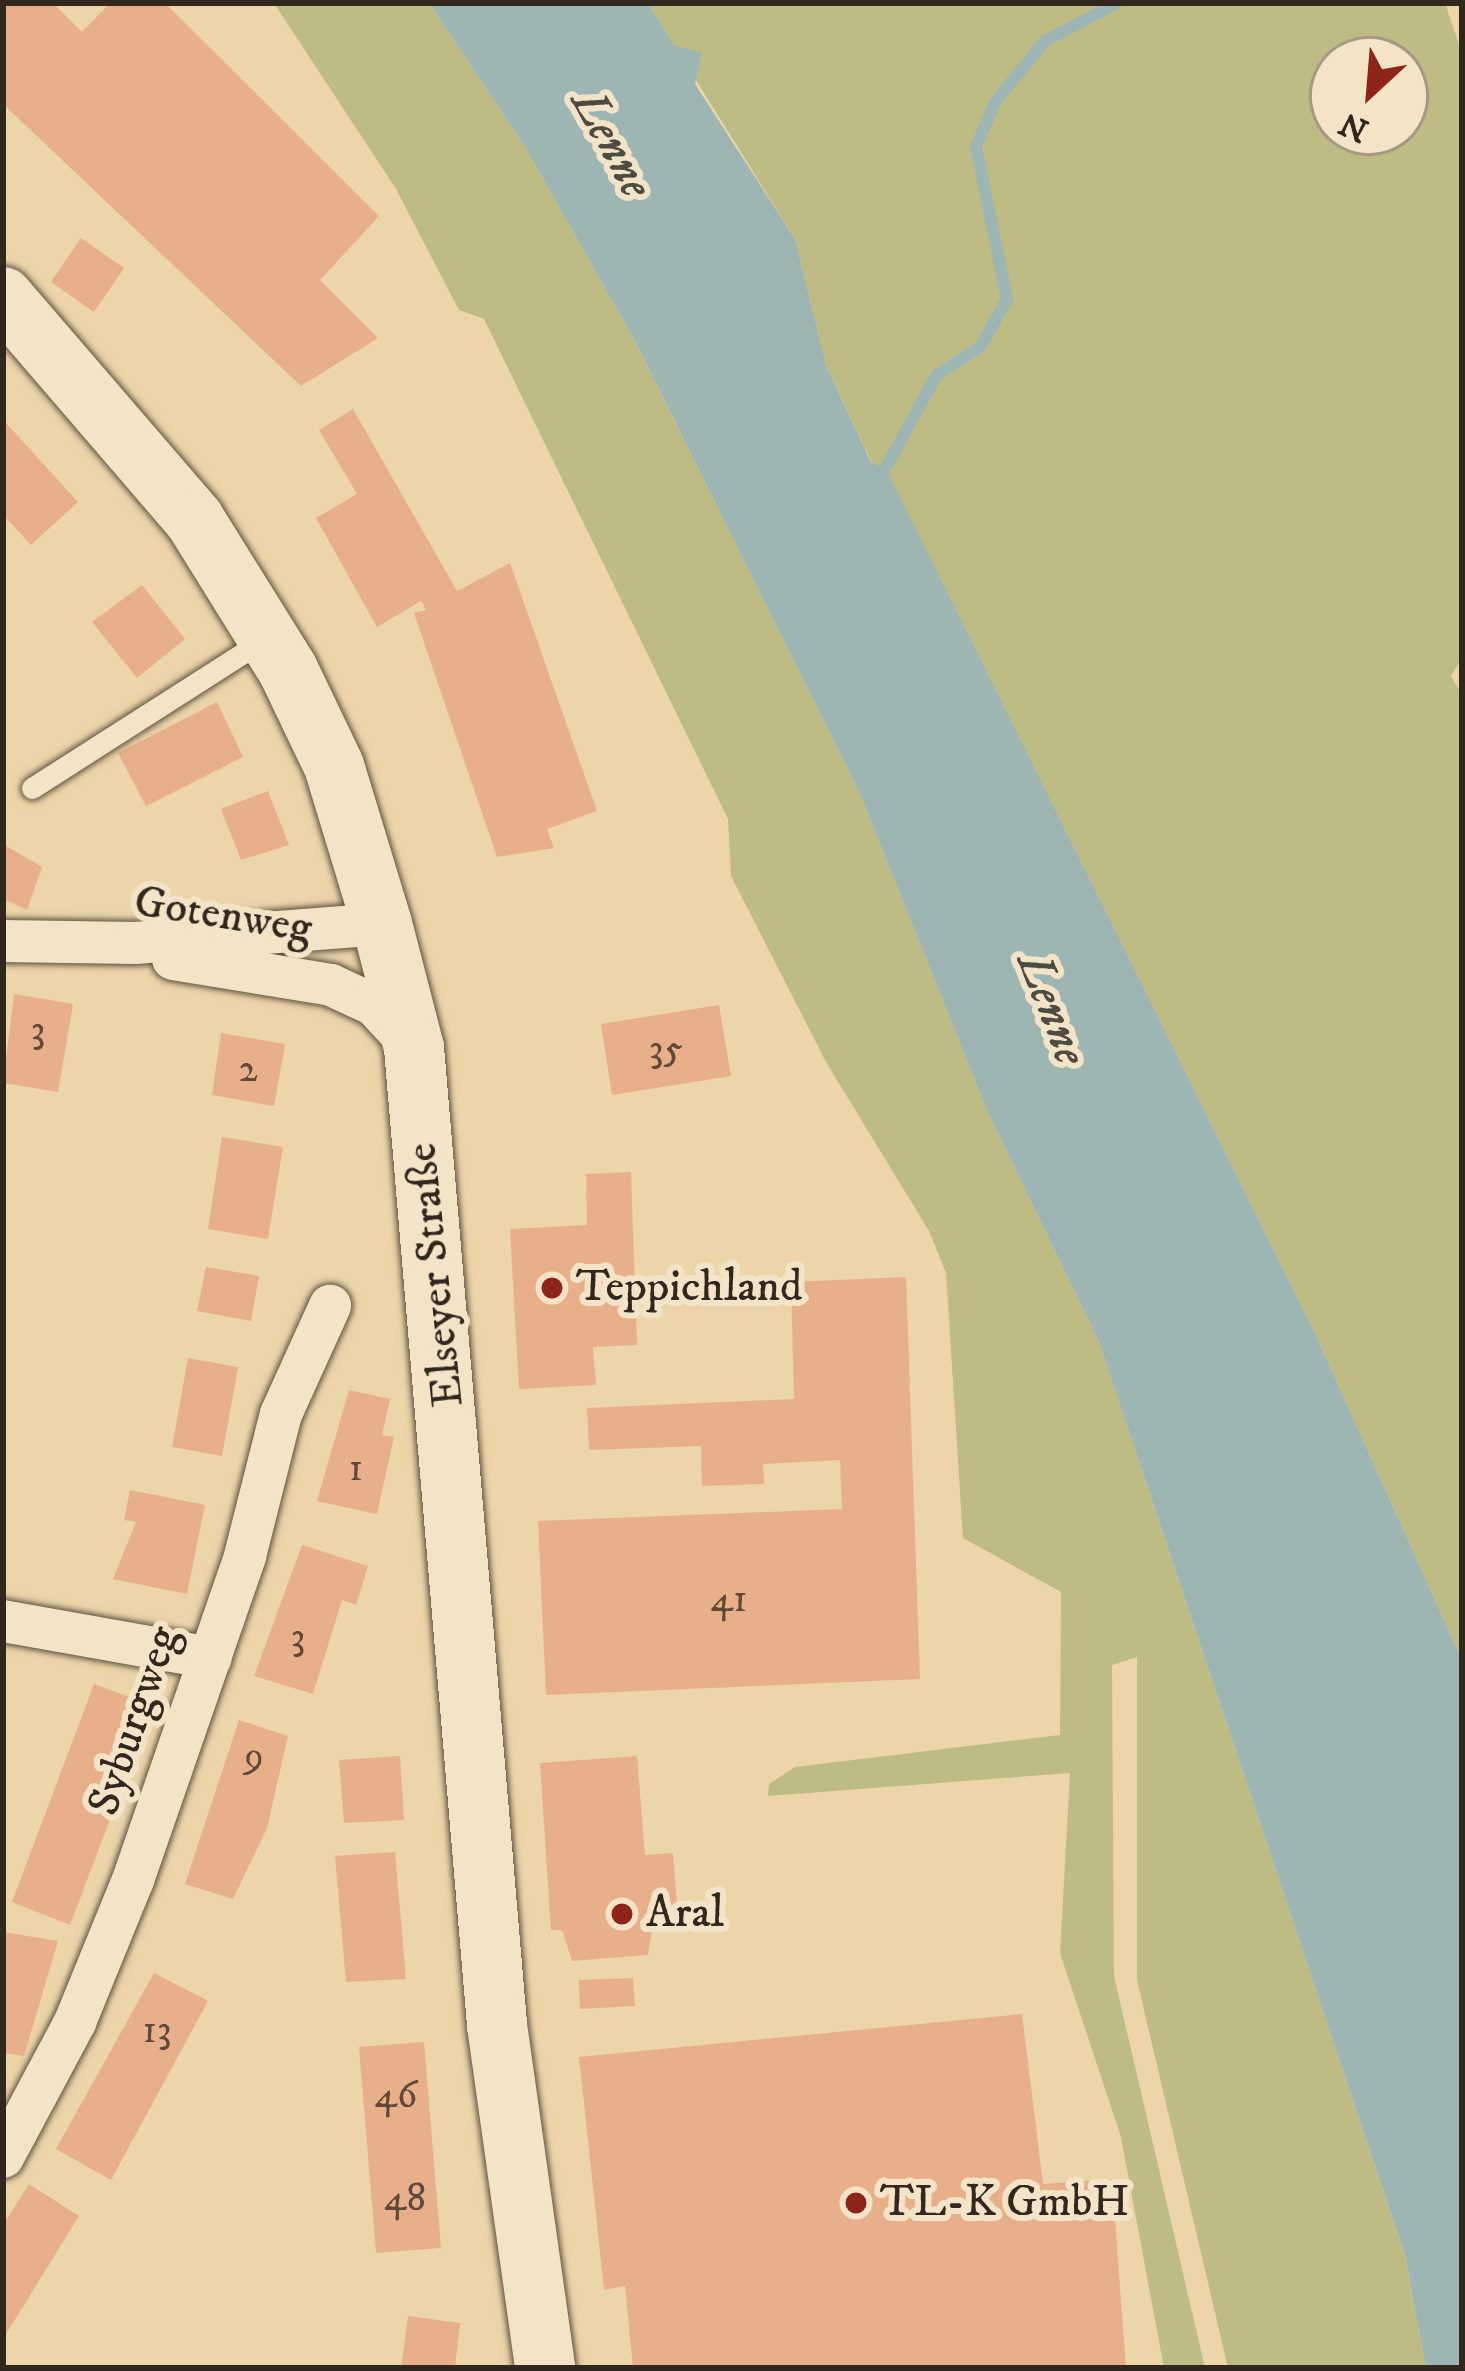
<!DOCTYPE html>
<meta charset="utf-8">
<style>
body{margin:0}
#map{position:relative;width:1465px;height:2371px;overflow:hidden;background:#ecd5a9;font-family:"IM FELL DW Pica",serif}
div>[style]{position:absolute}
.green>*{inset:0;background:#bebc84}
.water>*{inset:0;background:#9db6b3}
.stream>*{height:12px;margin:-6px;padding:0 6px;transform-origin:6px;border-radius:6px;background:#9db6b3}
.building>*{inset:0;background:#e7b08a}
.roads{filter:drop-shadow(0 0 3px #605240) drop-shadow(0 0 3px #605240)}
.lane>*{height:21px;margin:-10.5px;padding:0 10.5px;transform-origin:10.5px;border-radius:10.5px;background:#f3e4c7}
.street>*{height:42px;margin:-21px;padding:0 21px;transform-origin:21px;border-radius:21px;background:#f3e4c7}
.secondary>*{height:60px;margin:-30px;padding:0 30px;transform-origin:30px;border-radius:30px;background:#f3e4c7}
.dots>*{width:33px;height:33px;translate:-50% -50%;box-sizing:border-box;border:6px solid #f3e4c7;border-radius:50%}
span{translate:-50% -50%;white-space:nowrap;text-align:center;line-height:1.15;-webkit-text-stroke:12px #f3e4c7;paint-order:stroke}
.number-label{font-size:39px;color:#5f4938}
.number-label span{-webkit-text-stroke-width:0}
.street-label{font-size:45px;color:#32271d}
.poi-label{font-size:45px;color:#32271d}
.left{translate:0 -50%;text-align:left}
.water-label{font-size:48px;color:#4d4b42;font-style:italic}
.frame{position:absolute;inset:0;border:6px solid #32271d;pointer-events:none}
.north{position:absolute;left:1309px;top:36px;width:120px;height:120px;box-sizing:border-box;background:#f3e4c7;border:3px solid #a69883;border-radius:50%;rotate:206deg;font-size:33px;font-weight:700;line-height:48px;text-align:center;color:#32271d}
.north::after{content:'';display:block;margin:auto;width:42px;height:54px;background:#8f2418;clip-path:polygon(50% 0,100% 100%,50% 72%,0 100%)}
</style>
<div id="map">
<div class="green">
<div style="clip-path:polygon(274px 3px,429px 3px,525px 147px,636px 343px,860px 794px,987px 1111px,1099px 1342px,1405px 2255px,1426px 2368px,1228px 2368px,1137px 1980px,1137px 1657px,1112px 1665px,1114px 1976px,1205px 2368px,1164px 2368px,1121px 2137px,1060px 1953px,1070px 1773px,768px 1796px,769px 1784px,795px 1767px,1060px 1735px,1061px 1592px,963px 1538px,946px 1273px,929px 1231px,826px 1062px,731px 876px,728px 819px,484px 319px,459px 310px,396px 189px)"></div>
<div style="clip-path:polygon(evenodd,648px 3px,1445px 3px,1462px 54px,1462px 658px,1451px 676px,1462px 695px,1462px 1660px,1314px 1331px,886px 470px,872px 463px,826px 365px,795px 239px,648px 3px,1333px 60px,1405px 60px,1405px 132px,1333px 132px,1333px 60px)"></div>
</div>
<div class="water">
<div style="clip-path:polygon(429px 3px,648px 3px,675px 46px,702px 52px,695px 84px,795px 239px,826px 365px,871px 462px,886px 469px,1314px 1331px,1462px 1660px,1462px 2368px,1426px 2368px,1405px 2255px,1099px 1342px,987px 1111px,860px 794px,636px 343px,525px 147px)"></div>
</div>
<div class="stream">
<div style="left:879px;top:480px;width:119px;rotate:-61.3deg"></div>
<div style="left:936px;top:376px;width:54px;rotate:-33.7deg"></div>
<div style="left:981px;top:346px;width:54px;rotate:-61deg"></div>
<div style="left:1007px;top:299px;width:155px;rotate:-101.5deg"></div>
<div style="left:976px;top:147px;width:49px;rotate:-67.1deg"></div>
<div style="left:995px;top:102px;width:79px;rotate:-50.7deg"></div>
<div style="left:1045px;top:41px;width:81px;rotate:-27.8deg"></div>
</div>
<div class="building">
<div style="clip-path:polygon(3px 3px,53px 3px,82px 32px,110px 3px,165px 3px,379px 216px,320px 280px,378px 338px,301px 386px,3px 104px)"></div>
<div style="clip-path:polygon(81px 238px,124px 268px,94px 312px,51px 282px)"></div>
<div style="clip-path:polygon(353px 409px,457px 591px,510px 563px,597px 811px,547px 829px,554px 848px,497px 857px,414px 613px,426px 610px,421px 601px,377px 627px,316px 518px,357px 494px,319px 430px)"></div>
<div style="clip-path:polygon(6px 423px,78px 502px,31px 545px,3px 515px)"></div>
<div style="clip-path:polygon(142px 585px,185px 639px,137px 678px,92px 622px)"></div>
<div style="clip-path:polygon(217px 702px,243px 757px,146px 806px,118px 753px)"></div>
<div style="clip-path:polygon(268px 791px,289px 845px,241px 860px,221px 809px)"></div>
<div style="clip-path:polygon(3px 844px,42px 867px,27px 910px,3px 899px)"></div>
<div style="clip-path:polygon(14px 994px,73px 1004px,58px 1092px,3px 1083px)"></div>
<div style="clip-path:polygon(719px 1005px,731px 1076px,612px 1095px,601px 1024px)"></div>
<div style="clip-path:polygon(221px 1033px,285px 1044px,274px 1106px,212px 1095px)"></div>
<div style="clip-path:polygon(222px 1137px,283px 1147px,268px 1239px,208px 1229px)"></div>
<div style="clip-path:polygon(631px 1172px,637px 1345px,593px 1347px,596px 1385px,519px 1389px,510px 1229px,587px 1225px,586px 1174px)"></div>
<div style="clip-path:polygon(206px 1267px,259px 1276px,251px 1321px,197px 1311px)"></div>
<div style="clip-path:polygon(906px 1277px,920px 1679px,546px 1695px,538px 1521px,842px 1509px,840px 1460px,763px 1464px,764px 1484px,702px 1486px,701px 1446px,589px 1450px,587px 1408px,794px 1399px,791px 1282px)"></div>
<div style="clip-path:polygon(188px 1358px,238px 1367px,222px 1456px,172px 1447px)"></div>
<div style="clip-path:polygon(349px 1390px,390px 1399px,382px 1435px,394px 1437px,377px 1514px,317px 1501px)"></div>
<div style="clip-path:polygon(130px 1490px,205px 1505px,187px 1594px,113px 1579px,136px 1522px,124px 1520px)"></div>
<div style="clip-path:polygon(302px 1545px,368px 1566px,356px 1605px,342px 1600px,313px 1694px,254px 1676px)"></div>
<div style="clip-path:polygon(94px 1684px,153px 1706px,70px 1925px,12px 1902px)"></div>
<div style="clip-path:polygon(239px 1720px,288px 1736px,267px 1828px,233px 1899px,185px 1884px)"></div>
<div style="clip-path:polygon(400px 1756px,404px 1820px,344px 1823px,339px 1760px)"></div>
<div style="clip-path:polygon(637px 1756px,645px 1855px,673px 1853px,679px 1928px,652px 1929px,648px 1955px,572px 1961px,562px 1930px,551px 1930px,540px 1763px)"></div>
<div style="clip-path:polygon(395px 1852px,406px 1979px,346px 1982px,335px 1856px)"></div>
<div style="clip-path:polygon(3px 1932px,58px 1941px,24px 2056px,3px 2053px)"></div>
<div style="clip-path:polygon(154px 1973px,208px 2001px,111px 2180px,56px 2149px)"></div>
<div style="clip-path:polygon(633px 1978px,635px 2006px,580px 2009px,579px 1980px)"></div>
<div style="clip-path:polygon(1022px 2014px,1043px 2184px,1112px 2179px,1126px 2368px,633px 2368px,625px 2286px,604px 2290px,579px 2057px)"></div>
<div style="clip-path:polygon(424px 2042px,441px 2248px,376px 2253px,359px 2047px)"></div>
<div style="clip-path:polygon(29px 2184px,79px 2216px,3px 2339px,3px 2225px)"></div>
<div style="clip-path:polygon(408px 2316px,460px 2323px,455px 2368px,401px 2368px)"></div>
</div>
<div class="roads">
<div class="lane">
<div style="left:32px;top:788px;width:273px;rotate:-32.6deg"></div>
</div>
<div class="street">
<div style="left:3px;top:941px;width:132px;rotate:0.9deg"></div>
<div style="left:135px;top:943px;width:248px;rotate:-4.4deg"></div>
<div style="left:173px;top:959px;width:160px;rotate:9.3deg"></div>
<div style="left:331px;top:985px;width:47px;rotate:24.9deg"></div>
<div style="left:374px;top:1005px;width:54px;rotate:47.2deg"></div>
<div style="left:3px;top:1621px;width:211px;rotate:10.1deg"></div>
<div style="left:3px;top:2157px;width:153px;rotate:-61.9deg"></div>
<div style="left:75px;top:2022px;width:153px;rotate:-67.8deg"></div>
<div style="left:133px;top:1880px;width:343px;rotate:-70.9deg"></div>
<div style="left:245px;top:1556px;width:146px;rotate:-75.8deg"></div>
<div style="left:281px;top:1414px;width:119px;rotate:-65.6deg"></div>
</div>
<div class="secondary">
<div style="left:3px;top:297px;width:293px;rotate:49.3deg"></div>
<div style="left:194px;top:519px;width:178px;rotate:58.1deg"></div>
<div style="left:288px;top:670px;width:106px;rotate:64.4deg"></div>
<div style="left:334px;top:766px;width:165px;rotate:73.1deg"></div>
<div style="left:382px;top:924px;width:128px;rotate:75.5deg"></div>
<div style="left:414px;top:1048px;width:981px;rotate:85.14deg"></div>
<div style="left:497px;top:2025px;width:346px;rotate:82deg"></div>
</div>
</div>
<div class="dots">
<div style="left:552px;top:1288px;background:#8f2418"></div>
<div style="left:622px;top:1914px;background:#8f2418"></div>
<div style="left:856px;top:2203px;background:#8f2418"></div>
</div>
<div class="number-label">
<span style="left:38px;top:1031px">3</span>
<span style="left:666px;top:1050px">35</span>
<span style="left:248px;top:1070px">2</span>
<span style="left:356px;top:1469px">1</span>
<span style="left:729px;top:1600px">41</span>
<span style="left:298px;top:1638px">3</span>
<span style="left:254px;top:1757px">9</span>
<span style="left:157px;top:2031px">13</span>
<span style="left:396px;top:2096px">46</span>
<span style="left:405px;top:2199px">48</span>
</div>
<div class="street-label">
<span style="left:223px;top:916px;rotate:9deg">Gotenweg</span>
<span style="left:436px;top:1275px;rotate:-96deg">Elseyer Straße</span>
<span style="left:135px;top:1721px;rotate:-71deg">Syburgweg</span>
</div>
<div class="poi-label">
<span class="left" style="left:576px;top:1288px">Teppichland</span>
<span class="left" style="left:646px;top:1914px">Aral</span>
<span class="left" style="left:880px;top:2203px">TL-K GmbH</span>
</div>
<div class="water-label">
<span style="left:611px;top:144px;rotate:61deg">Lenne</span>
<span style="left:1051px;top:1009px;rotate:69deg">Lenne</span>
</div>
<div class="frame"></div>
<div class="north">N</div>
</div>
